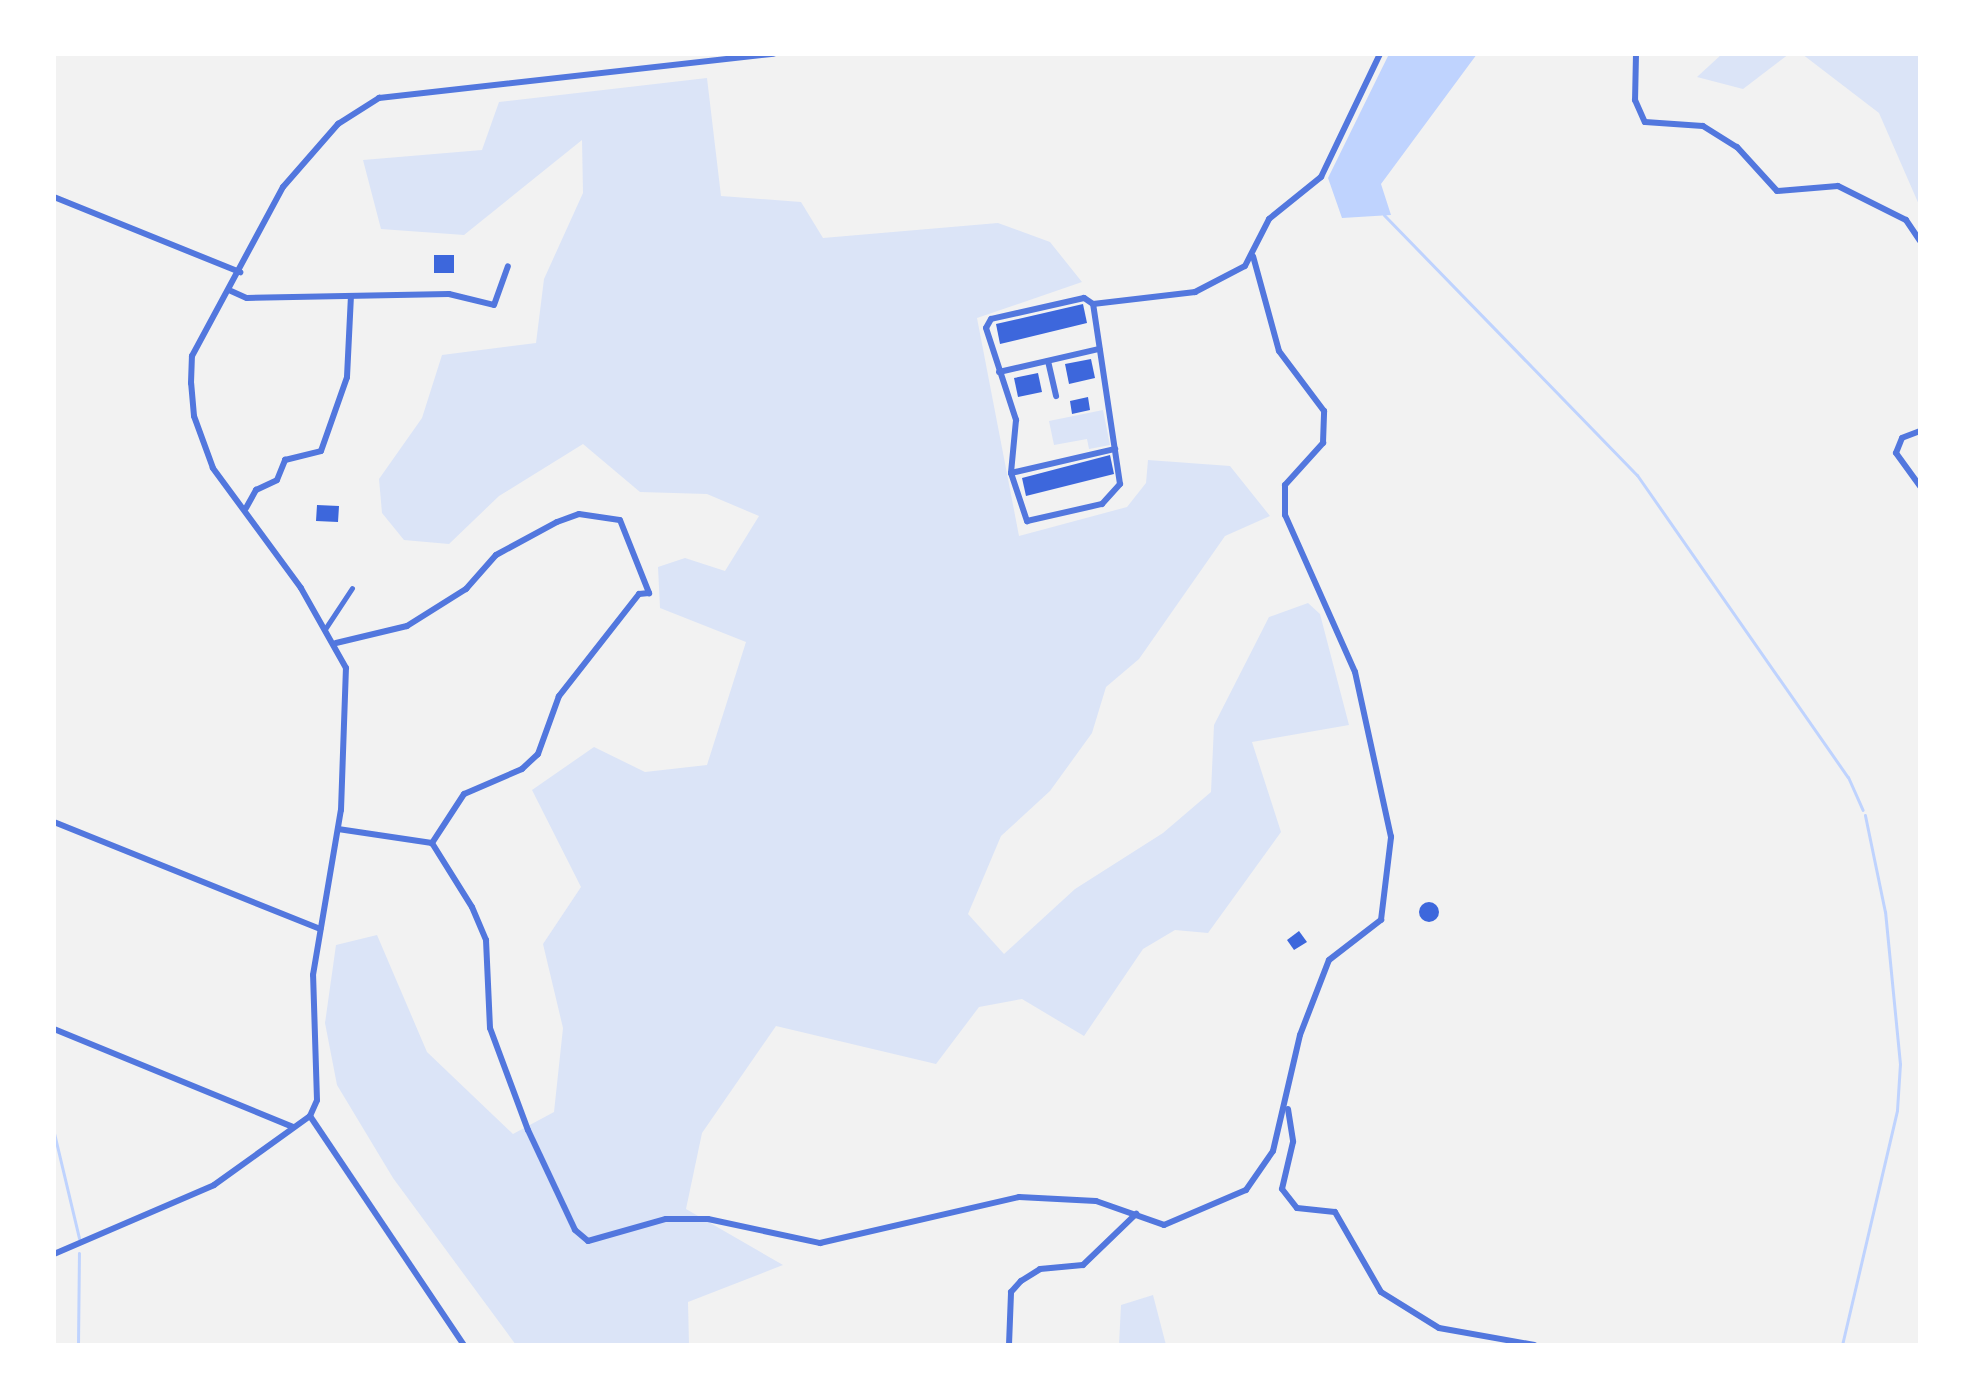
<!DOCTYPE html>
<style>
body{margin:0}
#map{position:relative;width:1974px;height:1399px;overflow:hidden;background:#f2f2f2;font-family:"Roboto Condensed",sans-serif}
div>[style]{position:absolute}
.green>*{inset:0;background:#dbe4f7}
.water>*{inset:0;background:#bfd3fe}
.stream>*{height:3px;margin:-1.5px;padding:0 1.5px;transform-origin:1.5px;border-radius:1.5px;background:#bfd3fe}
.building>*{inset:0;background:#3d67dc}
.round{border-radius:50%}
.pedestrian>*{height:5px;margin:-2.5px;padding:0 2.5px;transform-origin:2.5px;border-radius:2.5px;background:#5277de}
.minor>*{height:6px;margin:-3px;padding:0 3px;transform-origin:3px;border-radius:3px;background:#5277de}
span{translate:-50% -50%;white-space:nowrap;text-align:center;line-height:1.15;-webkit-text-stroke:8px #fff;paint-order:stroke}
.frame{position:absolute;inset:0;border:56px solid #fff;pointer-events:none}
</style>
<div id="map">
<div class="green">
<div style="clip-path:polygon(1722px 54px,1789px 54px,1743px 89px,1697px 77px)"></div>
<div style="clip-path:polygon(1802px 54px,1920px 54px,1920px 207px,1879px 113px)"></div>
<div style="clip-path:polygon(707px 78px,721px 196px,801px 202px,823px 238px,998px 223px,1050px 242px,1082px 282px,977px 318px,1019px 536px,1127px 507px,1146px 483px,1148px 460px,1230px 466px,1270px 516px,1225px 536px,1139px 659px,1106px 687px,1092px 733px,1050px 791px,1001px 836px,968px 914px,1004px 954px,1075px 889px,1163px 833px,1211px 792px,1214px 725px,1269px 617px,1308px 603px,1320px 614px,1349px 725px,1252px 742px,1281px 832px,1208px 933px,1175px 930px,1143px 949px,1084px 1036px,1022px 999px,979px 1007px,936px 1064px,776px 1026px,702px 1133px,686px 1209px,783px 1265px,688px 1302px,689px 1345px,516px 1345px,393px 1178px,337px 1085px,325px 1023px,336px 945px,377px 935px,427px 1052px,513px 1134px,554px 1112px,563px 1028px,543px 944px,581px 887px,532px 790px,594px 747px,645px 772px,707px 765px,746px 642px,660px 608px,658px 567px,685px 558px,725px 571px,759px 516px,707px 494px,640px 492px,583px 444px,499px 496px,449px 544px,404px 540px,382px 513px,379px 479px,422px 418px,442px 355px,536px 343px,544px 279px,583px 193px,582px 140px,464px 235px,381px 229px,363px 160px,482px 150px,499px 102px)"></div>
<div style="clip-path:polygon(1103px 410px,1110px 445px,1089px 449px,1087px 439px,1054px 445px,1049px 421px)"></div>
<div style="clip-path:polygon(1153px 1295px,1166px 1345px,1119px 1345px,1121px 1305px)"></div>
</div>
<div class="water">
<div style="clip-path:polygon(1389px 54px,1477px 54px,1381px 184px,1391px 215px,1342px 218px,1328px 178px)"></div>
</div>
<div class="stream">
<div style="left:1384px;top:215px;width:363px;rotate:45.8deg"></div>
<div style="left:1637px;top:475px;width:368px;rotate:55.1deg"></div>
<div style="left:1848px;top:777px;width:36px;rotate:66deg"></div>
<div style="left:54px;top:1133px;width:108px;rotate:76.6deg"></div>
<div style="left:78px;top:1345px;width:92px;rotate:-89.4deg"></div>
<div style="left:1842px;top:1345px;width:241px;rotate:-76.8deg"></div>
<div style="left:1897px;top:1110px;width:46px;rotate:-86.3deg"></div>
<div style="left:1900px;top:1064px;width:153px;rotate:-95.6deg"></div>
<div style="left:1885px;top:912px;width:99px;rotate:-101.7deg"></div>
</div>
<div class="building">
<div style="clip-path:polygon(434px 255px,454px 255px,454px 273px,434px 273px)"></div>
<div style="clip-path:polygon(1083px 304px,1087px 323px,1000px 344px,996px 324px)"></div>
<div style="clip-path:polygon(1091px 359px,1095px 378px,1069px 384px,1065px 364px)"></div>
<div style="clip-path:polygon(1038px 373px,1042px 392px,1018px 397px,1014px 378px)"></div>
<div style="clip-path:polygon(1088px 397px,1090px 410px,1072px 414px,1070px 401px)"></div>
<div style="clip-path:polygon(1110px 455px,1114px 474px,1026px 496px,1022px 478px)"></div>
<div style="clip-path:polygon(317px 505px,339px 506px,338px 522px,316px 521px)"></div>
<div class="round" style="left:1419px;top:902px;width:20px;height:20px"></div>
<div style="clip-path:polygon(1299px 931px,1307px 942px,1294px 950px,1287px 940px)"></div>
</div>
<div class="pedestrian">
<div style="left:325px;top:629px;width:49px;rotate:-56.6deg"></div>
</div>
<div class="minor">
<div style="left:1636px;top:54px;width:46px;rotate:91.2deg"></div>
<div style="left:1635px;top:100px;width:24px;rotate:66deg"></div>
<div style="left:1645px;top:122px;width:58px;rotate:3.9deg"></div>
<div style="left:1703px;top:126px;width:40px;rotate:32deg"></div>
<div style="left:1737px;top:147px;width:59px;rotate:47.7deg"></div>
<div style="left:1777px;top:191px;width:61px;rotate:-4.7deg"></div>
<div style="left:1838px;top:186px;width:76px;rotate:26.6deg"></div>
<div style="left:1906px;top:220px;width:25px;rotate:56deg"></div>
<div style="left:54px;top:197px;width:201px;rotate:22deg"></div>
<div style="left:231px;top:291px;width:17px;rotate:24deg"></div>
<div style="left:247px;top:298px;width:202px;rotate:-1.1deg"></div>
<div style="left:449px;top:294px;width:46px;rotate:13.7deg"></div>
<div style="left:494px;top:305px;width:41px;rotate:-70.3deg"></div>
<div style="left:1093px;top:304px;width:11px;rotate:-146deg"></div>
<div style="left:1084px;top:298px;width:95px;rotate:167.3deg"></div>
<div style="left:991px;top:319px;width:10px;rotate:119deg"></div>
<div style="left:986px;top:328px;width:97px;rotate:71.9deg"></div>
<div style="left:1016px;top:420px;width:53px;rotate:95.4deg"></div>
<div style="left:1011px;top:473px;width:51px;rotate:71.6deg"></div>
<div style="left:1027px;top:521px;width:77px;rotate:-12.8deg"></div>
<div style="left:1102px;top:504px;width:27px;rotate:-48deg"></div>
<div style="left:1120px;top:484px;width:182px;rotate:-98.5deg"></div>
<div style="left:1093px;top:304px;width:103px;rotate:-6.7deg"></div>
<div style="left:1195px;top:292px;width:56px;rotate:-27.5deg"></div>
<div style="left:1245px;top:266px;width:53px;rotate:-62.9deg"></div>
<div style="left:1269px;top:219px;width:67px;rotate:-38.9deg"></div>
<div style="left:1321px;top:177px;width:136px;rotate:-64.4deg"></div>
<div style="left:1048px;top:361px;width:36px;rotate:77deg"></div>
<div style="left:999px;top:372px;width:103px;rotate:-13deg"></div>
<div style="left:1920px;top:431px;width:19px;rotate:159deg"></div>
<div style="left:1902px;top:438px;width:16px;rotate:112deg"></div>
<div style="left:1896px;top:453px;width:41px;rotate:54deg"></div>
<div style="left:1011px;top:473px;width:107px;rotate:-13deg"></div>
<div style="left:246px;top:508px;width:21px;rotate:-61deg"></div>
<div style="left:256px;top:490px;width:23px;rotate:-25deg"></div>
<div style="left:277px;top:480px;width:22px;rotate:-68deg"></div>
<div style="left:285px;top:460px;width:37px;rotate:-14deg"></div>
<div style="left:321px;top:451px;width:78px;rotate:-70.6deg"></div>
<div style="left:347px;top:377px;width:81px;rotate:-87.2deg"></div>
<div style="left:336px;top:643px;width:73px;rotate:-13.5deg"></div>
<div style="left:407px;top:626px;width:70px;rotate:-32.1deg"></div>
<div style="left:466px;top:589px;width:45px;rotate:-48.6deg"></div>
<div style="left:496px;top:555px;width:69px;rotate:-28.4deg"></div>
<div style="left:557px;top:522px;width:23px;rotate:-20deg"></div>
<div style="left:579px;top:514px;width:41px;rotate:8.3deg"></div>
<div style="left:620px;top:520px;width:79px;rotate:68.3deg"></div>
<div style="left:649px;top:593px;width:10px;rotate:174deg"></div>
<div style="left:639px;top:594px;width:130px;rotate:128.1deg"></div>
<div style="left:559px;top:696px;width:62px;rotate:109.9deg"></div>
<div style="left:538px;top:754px;width:22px;rotate:137deg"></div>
<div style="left:522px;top:769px;width:63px;rotate:156.7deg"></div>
<div style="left:464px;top:794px;width:59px;rotate:123.1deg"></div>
<div style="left:54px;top:822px;width:287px;rotate:21.9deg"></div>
<div style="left:338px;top:829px;width:95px;rotate:8.5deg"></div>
<div style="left:432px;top:843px;width:75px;rotate:58deg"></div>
<div style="left:472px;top:907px;width:36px;rotate:67deg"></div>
<div style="left:486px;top:940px;width:88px;rotate:87.4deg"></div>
<div style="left:490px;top:1028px;width:109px;rotate:69.6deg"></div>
<div style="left:528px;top:1130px;width:110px;rotate:64.8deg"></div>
<div style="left:575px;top:1230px;width:17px;rotate:40deg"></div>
<div style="left:588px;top:1241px;width:81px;rotate:-15.8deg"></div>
<div style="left:666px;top:1219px;width:42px"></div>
<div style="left:708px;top:1219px;width:115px;rotate:12.1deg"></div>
<div style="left:820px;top:1243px;width:204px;rotate:-13deg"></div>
<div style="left:1019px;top:1197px;width:77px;rotate:3deg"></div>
<div style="left:1096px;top:1201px;width:72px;rotate:19.4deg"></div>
<div style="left:1164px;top:1225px;width:89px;rotate:-23.1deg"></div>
<div style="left:1246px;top:1190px;width:47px;rotate:-55.3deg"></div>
<div style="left:1273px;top:1151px;width:119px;rotate:-76.9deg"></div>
<div style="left:1300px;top:1035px;width:80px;rotate:-68.9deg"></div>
<div style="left:1329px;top:960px;width:66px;rotate:-37.6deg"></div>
<div style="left:1381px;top:920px;width:84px;rotate:-83.1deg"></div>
<div style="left:1391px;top:837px;width:169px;rotate:-102.3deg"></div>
<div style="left:1355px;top:672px;width:172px;rotate:-114deg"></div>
<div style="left:1285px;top:515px;width:30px;rotate:-90deg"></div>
<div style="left:1285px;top:485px;width:57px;rotate:-47.9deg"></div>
<div style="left:1323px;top:443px;width:32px;rotate:-88deg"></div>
<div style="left:1324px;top:411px;width:75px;rotate:-126.9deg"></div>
<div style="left:1279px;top:351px;width:98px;rotate:-105.3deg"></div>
<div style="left:54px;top:1029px;width:258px;rotate:22.3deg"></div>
<div style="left:1288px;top:1109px;width:33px;rotate:81deg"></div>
<div style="left:1293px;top:1142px;width:48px;rotate:103.2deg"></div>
<div style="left:1282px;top:1189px;width:24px;rotate:52deg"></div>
<div style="left:1297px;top:1208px;width:38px;rotate:6deg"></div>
<div style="left:1335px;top:1212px;width:92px;rotate:60.1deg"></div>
<div style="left:1381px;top:1292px;width:68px;rotate:31.8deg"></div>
<div style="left:1439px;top:1328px;width:97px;rotate:10.1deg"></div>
<div style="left:310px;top:1116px;width:276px;rotate:56.1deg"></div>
<div style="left:54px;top:1254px;width:174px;rotate:-23.3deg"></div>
<div style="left:214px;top:1185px;width:118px;rotate:-35.7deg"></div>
<div style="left:310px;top:1116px;width:17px;rotate:-66deg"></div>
<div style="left:317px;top:1100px;width:125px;rotate:-91.8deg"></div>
<div style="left:313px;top:975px;width:167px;rotate:-80.4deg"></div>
<div style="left:341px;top:810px;width:142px;rotate:-88deg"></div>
<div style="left:346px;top:668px;width:92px;rotate:-119.4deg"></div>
<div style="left:301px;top:588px;width:149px;rotate:-126.3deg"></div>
<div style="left:213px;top:468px;width:55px;rotate:-110.1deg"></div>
<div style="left:194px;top:416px;width:33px;rotate:-95deg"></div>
<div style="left:191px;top:383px;width:27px;rotate:-88deg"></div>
<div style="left:192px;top:356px;width:192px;rotate:-61.7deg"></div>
<div style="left:283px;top:187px;width:84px;rotate:-48.9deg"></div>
<div style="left:338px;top:124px;width:49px;rotate:-32.4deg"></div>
<div style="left:379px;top:98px;width:397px;rotate:-6.4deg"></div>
<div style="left:1009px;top:1345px;width:53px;rotate:-87.8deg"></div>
<div style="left:1011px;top:1292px;width:15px;rotate:-48deg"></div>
<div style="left:1021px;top:1281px;width:22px;rotate:-32deg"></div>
<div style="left:1040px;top:1269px;width:43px;rotate:-5.3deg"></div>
<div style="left:1083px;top:1265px;width:74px;rotate:-43.9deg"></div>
</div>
<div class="frame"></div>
</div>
